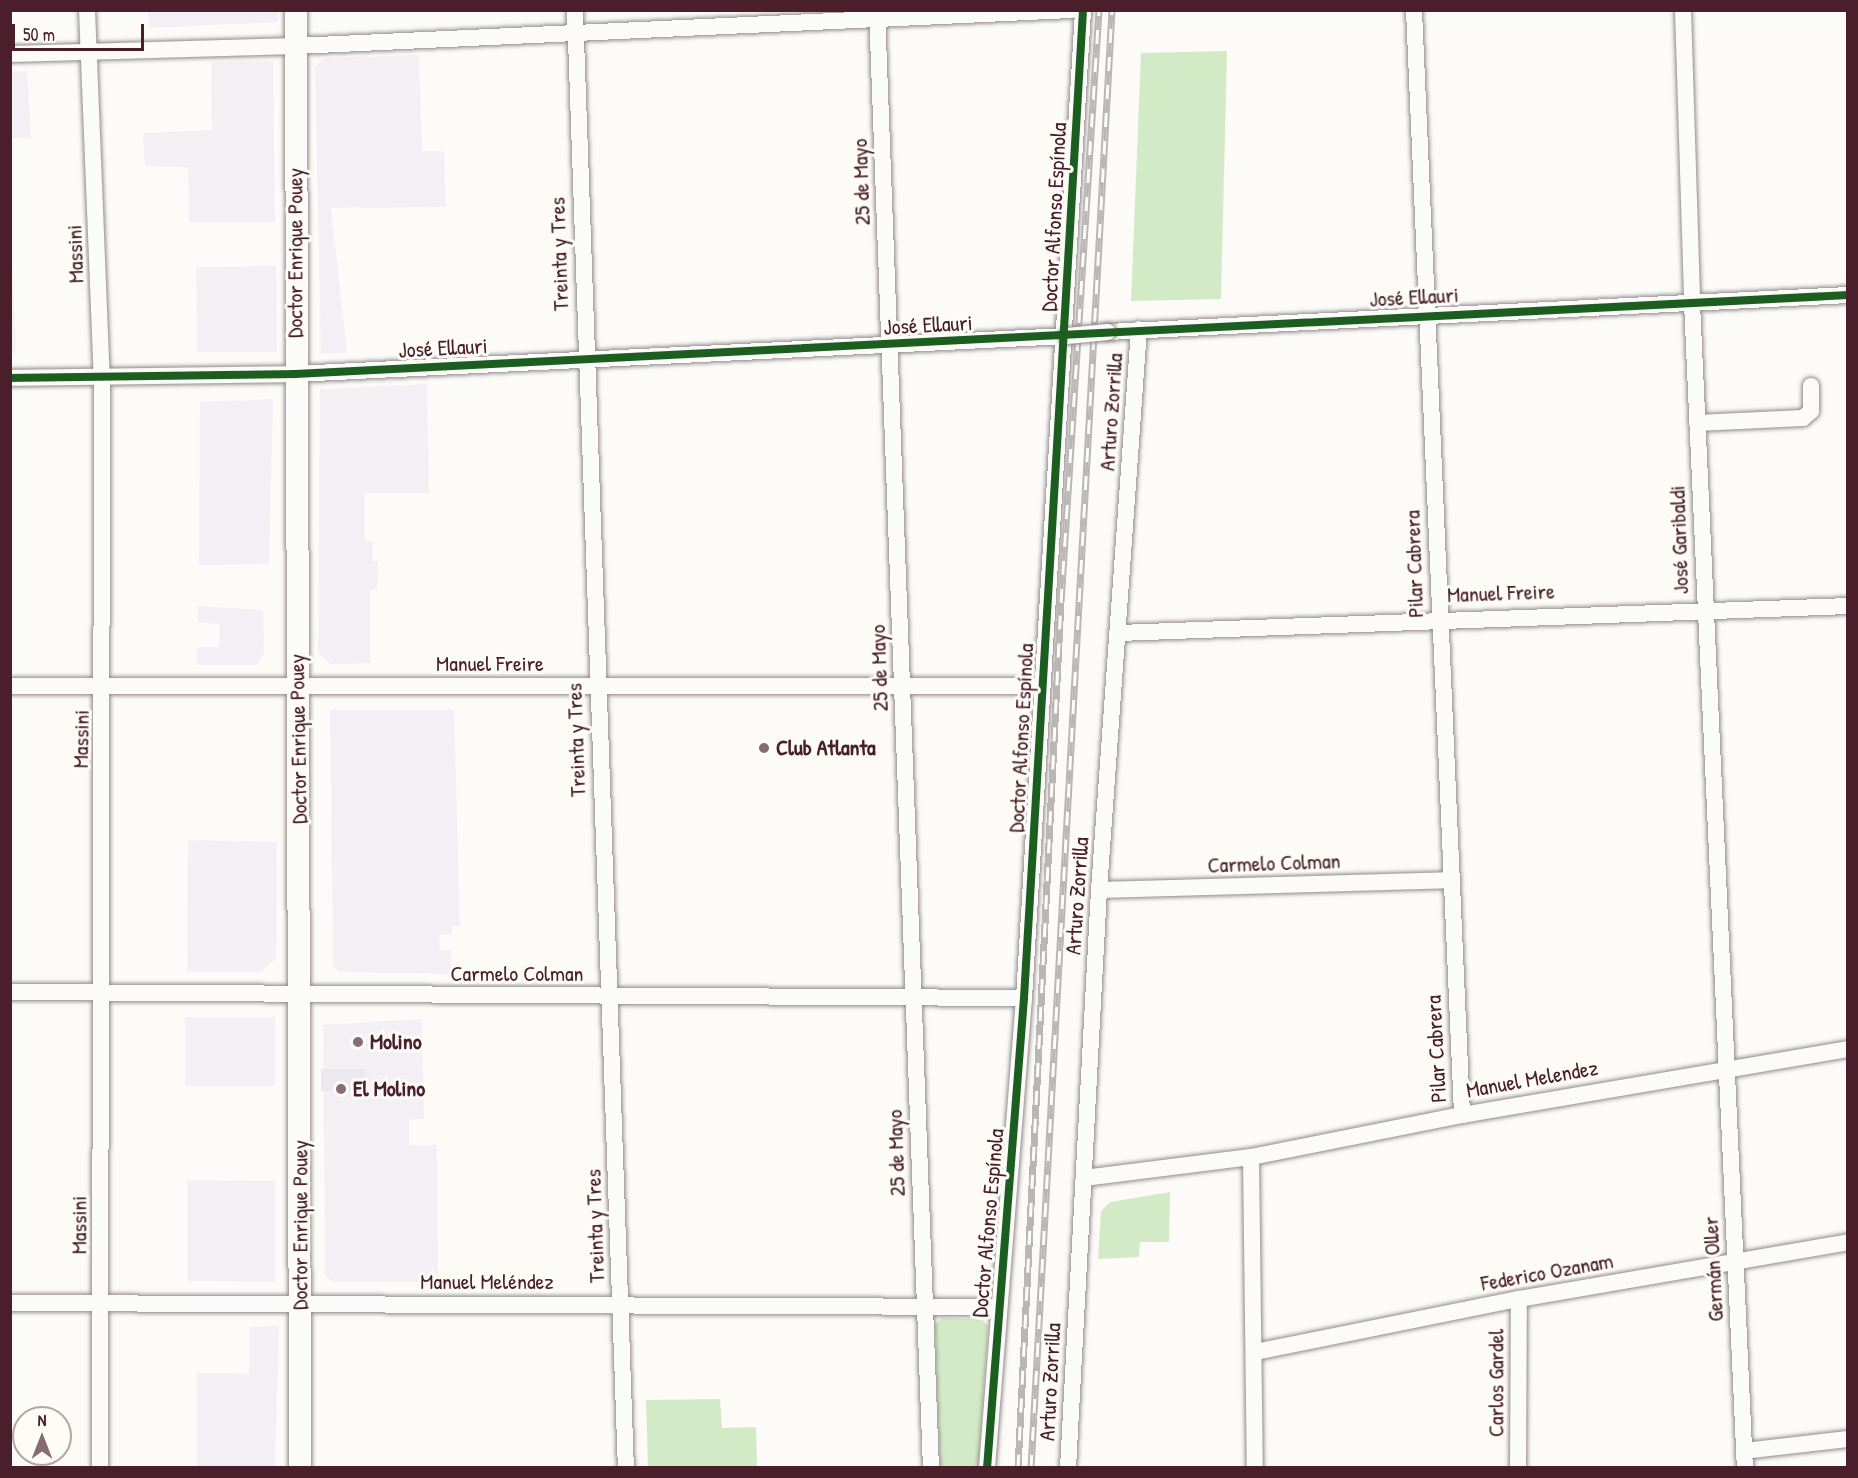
<!DOCTYPE html>
<meta charset="utf-8">
<style>
body{margin:0}
#map{position:relative;width:1858px;height:1478px;overflow:hidden;background:#fcfbf8;font-family:"Patrick Hand",sans-serif}
div>[style]{position:absolute}
.built>*{inset:0;background:#f4eff4}
.green>*{inset:0;background:#d2ebc6}
.building>*{inset:0;background:#ece8f0}
.roads{filter:drop-shadow(0 0 2px #928a8b) drop-shadow(0 0 2px #928a8b)}
.street>*{height:16px;margin:-8px;padding:0 8px;transform-origin:8px;border-radius:8px;background:#fbfbf9}
.secondary>*{height:22px;margin:-11px;padding:0 11px;transform-origin:11px;border-radius:11px;background:#fbfbf9}
.rail>*{height:7px;margin-top:-3.5px;transform-origin:0;background:repeating-linear-gradient(90deg,#fdfcf7 0 14px,#bbb6b6 0 28px);box-sizing:border-box;border-block:2px solid #bbb6b6}
.bridges{filter:drop-shadow(0 0 2px #928a8b) drop-shadow(0 0 2px #928a8b)}
.street-bridge>*{height:16px;margin:-8px;padding:0 8px;transform-origin:8px;border-radius:8px;background:#fbfbf9}
.cycleway>*{height:8px;margin:-4px;padding:0 4px;transform-origin:4px;border-radius:4px;background:#1b5e20}
.dots>*{width:16px;height:16px;translate:-50% -50%;box-sizing:border-box;border:3px solid #fdfcf7;border-radius:50%}
span{translate:-50% -50%;white-space:nowrap;text-align:center;line-height:1.15;-webkit-text-stroke:6px #fdfcf7;paint-order:stroke}
.street-label{font-size:22px;color:#4a1f2b}
.poi-label{font-size:22px;color:#4a1f2b;font-weight:700}
.left{translate:0 -50%;text-align:left}
.frame{position:absolute;inset:0;border:12px solid #4a1f2b;pointer-events:none}
.north{position:absolute;left:12px;top:1406px;width:60px;height:60px;box-sizing:border-box;background:#fdfcf7;border:2px solid #b5a4a5;border-radius:50%;rotate:0deg;font-size:16px;font-weight:700;line-height:24px;text-align:center;color:#4a1f2b}
.north::after{content:'';display:block;margin:auto;width:21px;height:27px;background:#886c73;clip-path:polygon(50% 0,100% 100%,50% 72%,0 100%)}
.scale{position:absolute;left:12px;top:24px;width:132px;height:27px;box-sizing:border-box;border:3px solid #4a1f2b;border-top:0;padding-left:8px;font-size:18px;line-height:21px;white-space:nowrap;color:#4a1f2b;-webkit-text-stroke:4px #fdfcf7;paint-order:stroke}
</style>
<div id="map">
<div class="built">
<div style="clip-path:polygon(148px 11px,278px 11px,278px 22px,149px 28px)"></div>
<div style="clip-path:polygon(419px 55px,422px 151px,444px 151px,446px 207px,331px 208px,347px 353px,321px 354px,315px 66px,325px 58px)"></div>
<div style="clip-path:polygon(273px 61px,275px 222px,189px 222px,188px 167px,145px 166px,143px 133px,212px 130px,211px 62px)"></div>
<div style="clip-path:polygon(27px 71px,31px 138px,11px 138px,11px 72px)"></div>
<div style="clip-path:polygon(10px 212px,16px 353px,10px 353px)"></div>
<div style="clip-path:polygon(276px 266px,277px 352px,197px 352px,196px 267px)"></div>
<div style="clip-path:polygon(427px 384px,429px 493px,365px 493px,365px 541px,373px 542px,373px 561px,378px 562px,377px 590px,370px 590px,370px 663px,331px 664px,318px 653px,320px 389px)"></div>
<div style="clip-path:polygon(273px 399px,269px 564px,199px 565px,200px 402px)"></div>
<div style="clip-path:polygon(198px 606px,263px 610px,264px 653px,257px 665px,197px 665px,197px 647px,219px 647px,219px 624px,198px 622px)"></div>
<div style="clip-path:polygon(330px 710px,454px 710px,460px 926px,452px 926px,452px 934px,439px 935px,440px 950px,451px 950px,451px 974px,339px 972px,333px 965px)"></div>
<div style="clip-path:polygon(188px 840px,277px 842px,276px 958px,260px 972px,187px 972px)"></div>
<div style="clip-path:polygon(185px 1017px,275px 1017px,275px 1086px,185px 1086px)"></div>
<div style="clip-path:polygon(422px 1019px,424px 1119px,409px 1120px,409px 1145px,437px 1145px,438px 1282px,332px 1282px,325px 1275px,323px 1025px)"></div>
<div style="clip-path:polygon(187px 1180px,275px 1181px,275px 1282px,187px 1281px)"></div>
<div style="clip-path:polygon(279px 1326px,275px 1467px,197px 1467px,197px 1373px,249px 1374px,249px 1327px)"></div>
</div>
<div class="green">
<div style="clip-path:polygon(1227px 51px,1221px 299px,1131px 301px,1141px 53px)"></div>
<div style="clip-path:polygon(1170px 1192px,1169px 1242px,1140px 1242px,1139px 1257px,1098px 1259px,1101px 1211px,1110px 1202px)"></div>
<div style="clip-path:polygon(942px 1318px,981px 1319px,988px 1325px,978px 1467px,940px 1467px,935px 1325px)"></div>
<div style="clip-path:polygon(720px 1399px,722px 1428px,756px 1427px,757px 1466px,885px 1467px,648px 1467px,646px 1400px)"></div>
</div>
<div class="building">
<div style="clip-path:polygon(321px 1069px,366px 1069px,366px 1090px,321px 1091px)"></div>
</div>
<div class="roads">
<div class="street">
<div style="left:87px;top:10px;width:367px;rotate:87.7deg"></div>
<div style="left:102px;top:377px;width:1091px;rotate:90.11deg"></div>
<div style="left:575px;top:10px;width:1459px;rotate:88deg"></div>
<div style="left:877px;top:10px;width:1459px;rotate:87.88deg"></div>
<div style="left:1414px;top:10px;width:1106px;rotate:87.51deg"></div>
<div style="left:1683px;top:10px;width:293px;rotate:88.2deg"></div>
<div style="left:1692px;top:303px;width:1166px;rotate:87.4deg"></div>
<div style="left:10px;top:54px;width:286px;rotate:-1.6deg"></div>
<div style="left:296px;top:46px;width:777px;rotate:-2.66deg"></div>
<div style="left:1108px;top:332px;width:741px;rotate:-2.86deg"></div>
<div style="left:10px;top:378px;width:285px;rotate:-0.8deg"></div>
<div style="left:295px;top:374px;width:773px;rotate:-2.82deg"></div>
<div style="left:1697px;top:423px;width:106px;rotate:-2.7deg"></div>
<div style="left:1803px;top:418px;width:11px;rotate:-41deg"></div>
<div style="left:1811px;top:411px;width:25px;rotate:-90deg"></div>
<div style="left:1119px;top:633px;width:729px;rotate:-2.12deg"></div>
<div style="left:10px;top:686px;width:1031px"></div>
<div style="left:1099px;top:890px;width:351px;rotate:-1.6deg"></div>
<div style="left:10px;top:992px;width:1014px;rotate:0.34deg"></div>
<div style="left:1251px;top:1157px;width:311px;rotate:89.3deg"></div>
<div style="left:1084px;top:1178px;width:168px;rotate:-7.2deg"></div>
<div style="left:1251px;top:1157px;width:215px;rotate:-11.3deg"></div>
<div style="left:1462px;top:1115px;width:392px;rotate:-9.7deg"></div>
<div style="left:10px;top:1303px;width:989px;rotate:0.23deg"></div>
<div style="left:1255px;top:1352px;width:269px;rotate:-11.4deg"></div>
<div style="left:1519px;top:1299px;width:334px;rotate:-9.8deg"></div>
<div style="left:1744px;top:1451px;width:105px;rotate:-6.6deg"></div>
<div style="left:987px;top:1468px;width:471px;rotate:-85.5deg"></div>
<div style="left:1024px;top:998px;width:990px;rotate:-86.58deg"></div>
<div style="left:1068px;top:1468px;width:579px;rotate:-86.93deg"></div>
<div style="left:1099px;top:890px;width:562px;rotate:-85.92deg"></div>
<div style="left:1518px;top:1468px;width:169px;rotate:-89.7deg"></div>
</div>
<div class="secondary">
<div style="left:296px;top:10px;width:1458px;rotate:89.84deg"></div>
</div>
</div>
<div class="rail">
<div style="left:1018px;top:1468px;width:867px;rotate:-87.16deg"></div>
<div style="left:1061px;top:602px;width:593px;rotate:-86.33deg"></div>
<div style="left:1031px;top:1468px;width:1460px;rotate:-86.82deg"></div>
</div>
<div class="bridges">
<div class="street-bridge">
<div style="left:1067px;top:336px;width:41px;rotate:-5.6deg"></div>
</div>
</div>
<div class="cycleway">
<div style="left:10px;top:378px;width:285px;rotate:-0.8deg"></div>
<div style="left:295px;top:374px;width:1555px;rotate:-2.91deg"></div>
<div style="left:987px;top:1468px;width:471px;rotate:-85.5deg"></div>
<div style="left:1024px;top:998px;width:990px;rotate:-86.58deg"></div>
</div>
<div class="dots">
<div style="left:764px;top:748px;background:#886c73"></div>
<div style="left:358px;top:1042px;background:#886c73"></div>
<div style="left:341px;top:1089px;background:#886c73"></div>
</div>
<div class="street-label">
<span style="left:861px;top:182px;rotate:-92deg">25 de Mayo</span>
<span style="left:1054px;top:217px;rotate:-87deg">Doctor Alfonso Espínola</span>
<span style="left:295px;top:253px;rotate:-90deg">Doctor Enrique Pouey</span>
<span style="left:75px;top:254px;rotate:-92deg">Massini</span>
<span style="left:559px;top:254px;rotate:-92deg">Treinta y Tres</span>
<span style="left:1414px;top:297px;rotate:-3deg">José Ellauri</span>
<span style="left:928px;top:325px;rotate:-3deg">José Ellauri</span>
<span style="left:443px;top:348px;rotate:-3deg">José Ellauri</span>
<span style="left:1111px;top:412px;rotate:-86deg">Arturo Zorrilla</span>
<span style="left:1679px;top:540px;rotate:-92deg">José Garibaldi</span>
<span style="left:1414px;top:564px;rotate:-92deg">Pilar Cabrera</span>
<span style="left:1501px;top:593px;rotate:-2deg">Manuel Freire</span>
<span style="left:490px;top:664px">Manuel Freire</span>
<span style="left:879px;top:668px;rotate:-92deg">25 de Mayo</span>
<span style="left:1021px;top:738px;rotate:-87deg">Doctor Alfonso Espínola</span>
<span style="left:81px;top:739px;rotate:-89deg">Massini</span>
<span style="left:298px;top:739px;rotate:-91deg">Doctor Enrique Pouey</span>
<span style="left:576px;top:740px;rotate:-92deg">Treinta y Tres</span>
<span style="left:1274px;top:863px;rotate:-2deg">Carmelo Colman</span>
<span style="left:1077px;top:896px;rotate:-86deg">Arturo Zorrilla</span>
<span style="left:517px;top:974px">Carmelo Colman</span>
<span style="left:1436px;top:1049px;rotate:-93deg">Pilar Cabrera</span>
<span style="left:1532px;top:1079px;rotate:-10deg">Manuel Melendez</span>
<span style="left:896px;top:1153px;rotate:-92deg">25 de Mayo</span>
<span style="left:988px;top:1223px;rotate:-85deg">Doctor Alfonso Espínola</span>
<span style="left:79px;top:1225px;rotate:-90deg">Massini</span>
<span style="left:300px;top:1225px;rotate:-90deg">Doctor Enrique Pouey</span>
<span style="left:595px;top:1226px;rotate:-92deg">Treinta y Tres</span>
<span style="left:1713px;top:1269px;rotate:-93deg">Germán Oller</span>
<span style="left:1547px;top:1272px;rotate:-10deg">Federico Ozanam</span>
<span style="left:487px;top:1282px">Manuel Meléndez</span>
<span style="left:1050px;top:1382px;rotate:-87deg">Arturo Zorrilla</span>
<span style="left:1496px;top:1383px;rotate:-90deg">Carlos Gardel</span>
</div>
<div class="poi-label">
<span class="left" style="left:776px;top:748px">Club Atlanta</span>
<span class="left" style="left:370px;top:1042px">Molino</span>
<span class="left" style="left:353px;top:1089px">El Molino</span>
</div>
<div class="frame"></div>
<div class="north">N</div>
<div class="scale">50 m</div>
</div>
